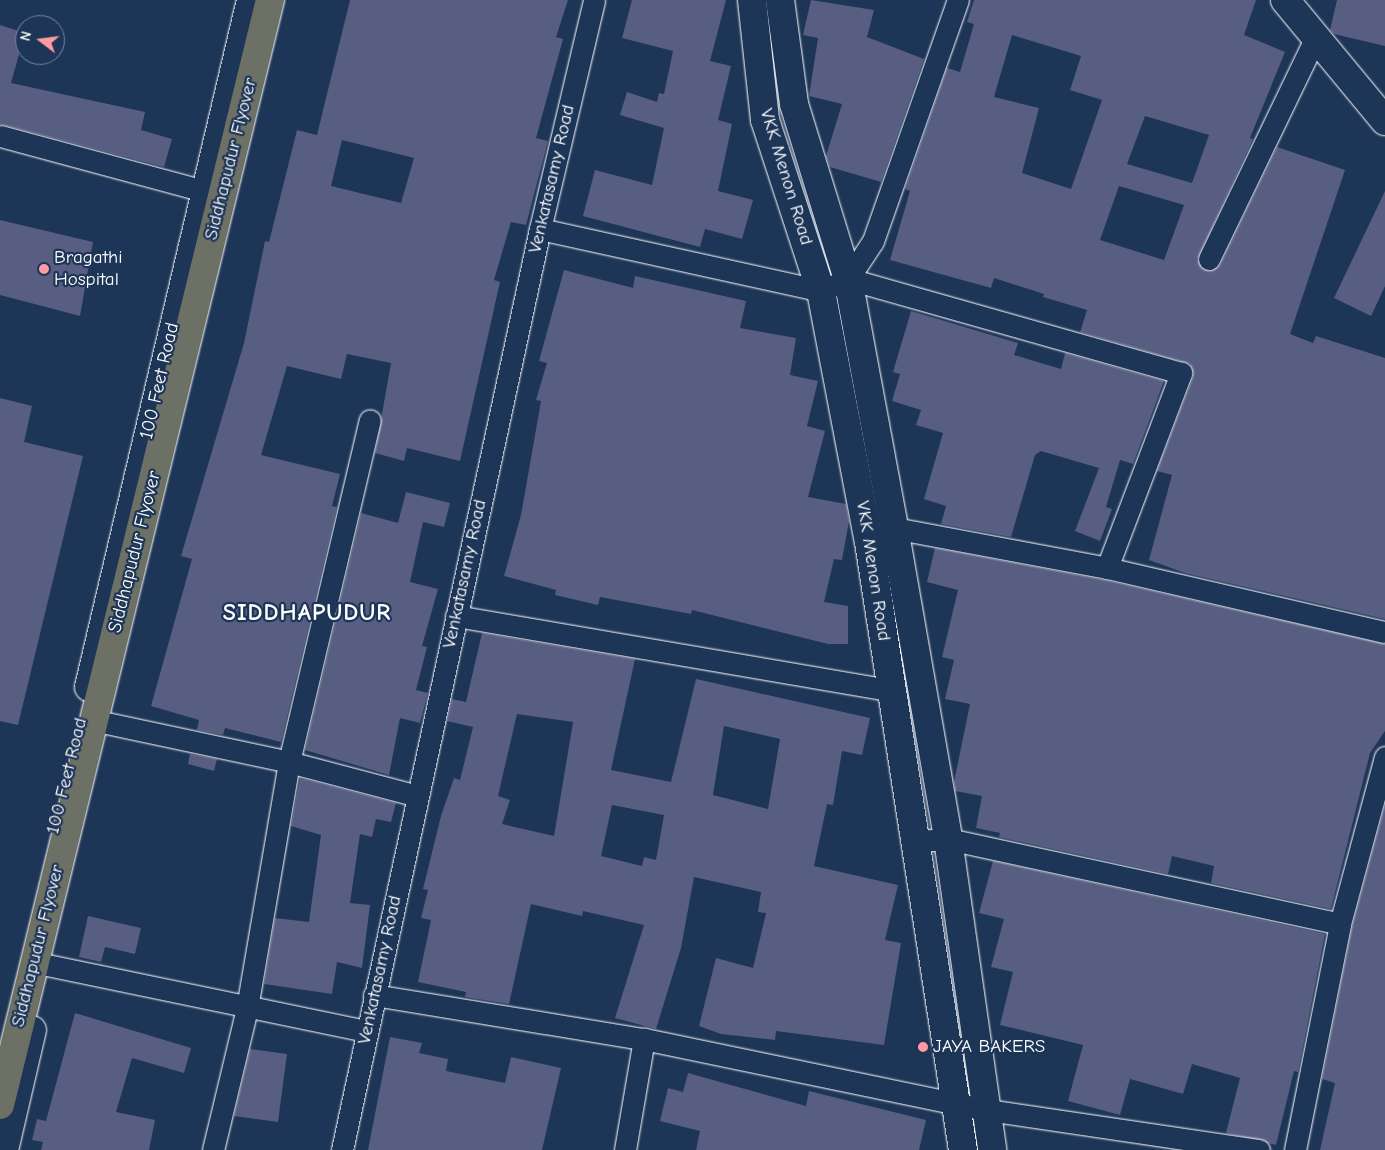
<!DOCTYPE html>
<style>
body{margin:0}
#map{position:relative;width:1385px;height:1150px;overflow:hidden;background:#1d3557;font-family:"Comic Neue",sans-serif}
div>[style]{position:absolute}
.building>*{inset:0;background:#585d82}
.roads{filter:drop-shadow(0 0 1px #fff) drop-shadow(0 0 1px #fff)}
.minor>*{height:21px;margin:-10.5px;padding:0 10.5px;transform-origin:10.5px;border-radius:10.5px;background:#1d3557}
.tertiary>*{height:28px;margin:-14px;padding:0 14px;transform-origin:14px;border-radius:14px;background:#1d3557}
.secondary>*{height:28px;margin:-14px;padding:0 14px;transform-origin:14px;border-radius:14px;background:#1d3557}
.primary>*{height:28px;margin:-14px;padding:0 14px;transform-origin:14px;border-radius:14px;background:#6c7065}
.dots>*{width:14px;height:14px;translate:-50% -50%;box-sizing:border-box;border:2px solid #1d3557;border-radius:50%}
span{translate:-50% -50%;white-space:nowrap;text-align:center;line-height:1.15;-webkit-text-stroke:4.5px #1d3557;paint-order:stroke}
.street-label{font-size:19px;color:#fff}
.poi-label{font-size:19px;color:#fff}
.left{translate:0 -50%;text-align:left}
.district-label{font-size:24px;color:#fff;font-weight:700;letter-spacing:1px}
.north{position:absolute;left:15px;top:15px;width:50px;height:50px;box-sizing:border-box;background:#1d3557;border:1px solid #77869a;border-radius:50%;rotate:285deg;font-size:14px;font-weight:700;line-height:20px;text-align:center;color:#fff}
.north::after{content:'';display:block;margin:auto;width:18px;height:22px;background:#ff9aa2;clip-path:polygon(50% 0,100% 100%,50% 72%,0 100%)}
</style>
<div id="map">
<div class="building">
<div style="clip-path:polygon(evenodd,350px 0,568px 0,556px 37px,563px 39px,536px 138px,548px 141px,526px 225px,511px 222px,494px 280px,500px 282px,460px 461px,407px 448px,404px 461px,375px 453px,391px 363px,347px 354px,341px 379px,287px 366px,261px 455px,340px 474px,332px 506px,337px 507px,281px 742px,225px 728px,223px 735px,197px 730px,199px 720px,151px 706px,192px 559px,181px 556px,244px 343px,265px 241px,269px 242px,297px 130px,317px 135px,350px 0,342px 140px,414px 158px,401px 203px,331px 186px,342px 140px)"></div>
<div style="clip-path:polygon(632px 0,726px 0,710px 61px,731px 66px,718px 120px,732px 124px,718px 191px,753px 200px,742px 239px,705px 229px,700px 247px,583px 216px,595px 170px,652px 185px,664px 128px,620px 115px,627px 92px,657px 102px,659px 93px,664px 94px,673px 51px,622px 38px)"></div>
<div style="clip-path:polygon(811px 0,874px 10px,867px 37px,924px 59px,881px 182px,830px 167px,826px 156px,842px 104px,809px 96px,818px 38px,803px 35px)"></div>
<div style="clip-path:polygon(evenodd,974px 0,1256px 0,1244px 35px,1285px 52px,1250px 138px,1253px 139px,1197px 260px,1209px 271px,1220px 265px,1277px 147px,1345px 170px,1290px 334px,1313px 343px,1316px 336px,1385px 358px,1385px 619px,1185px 573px,1149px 560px,1172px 475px,1157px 471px,1193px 377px,1190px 364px,1080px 332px,1087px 310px,1043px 297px,1044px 294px,994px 278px,991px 288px,890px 260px,910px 191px,905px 189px,947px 68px,960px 72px,974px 24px,967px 22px,974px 0,1012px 35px,1081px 56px,1070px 90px,1102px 100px,1071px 189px,1022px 173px,1039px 108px,994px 97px,1012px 35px,974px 0,1145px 116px,1209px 135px,1192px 183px,1127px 164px,1145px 116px,974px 0,1119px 186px,1184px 205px,1164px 260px,1100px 240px,1119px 186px)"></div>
<div style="clip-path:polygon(1337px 0,1385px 0,1385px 46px,1334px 34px,1330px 30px)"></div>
<div style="clip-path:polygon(0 25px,25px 33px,11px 83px,145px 112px,141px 130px,172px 139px,164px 167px,0 124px)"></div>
<div style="clip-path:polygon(1385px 191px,1385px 286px,1371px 316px,1334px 298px)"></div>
<div style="clip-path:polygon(0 220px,93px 242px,80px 316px,0 295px)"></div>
<div style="clip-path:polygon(564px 270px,633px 288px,635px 276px,746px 301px,740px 328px,796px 338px,790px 375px,818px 381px,807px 426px,825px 431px,808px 497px,846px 504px,849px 521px,842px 560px,834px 559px,824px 602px,848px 606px,848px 644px,828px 644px,692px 610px,691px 614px,600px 597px,598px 605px,555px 595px,556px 590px,504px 576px,521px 515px,541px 401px,536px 400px,547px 363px,539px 361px)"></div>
<div style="clip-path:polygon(911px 311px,1018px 343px,1014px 355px,1061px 369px,1065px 353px,1164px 381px,1133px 464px,1120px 460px,1106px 507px,1112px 509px,1100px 541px,1075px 531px,1099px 468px,1041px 451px,1035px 455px,1011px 537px,941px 524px,946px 506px,924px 499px,943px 433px,916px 425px,921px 410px,892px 401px,900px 374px,893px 372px)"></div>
<div style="clip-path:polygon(0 398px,32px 406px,24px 442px,83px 456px,18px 725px,0 721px)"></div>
<div style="clip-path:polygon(406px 492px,450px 503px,444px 527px,423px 522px,410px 582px,438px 589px,422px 646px,427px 647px,416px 690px,428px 693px,420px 723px,400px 718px,389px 775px,305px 750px,361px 513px,398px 523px)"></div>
<div style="clip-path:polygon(935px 548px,1104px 580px,1385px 644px,1385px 731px,1370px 753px,1331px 909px,1211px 883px,1214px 866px,1172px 856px,1168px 874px,999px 837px,1000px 833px,976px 828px,982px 796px,955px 791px,954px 782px,970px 704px,945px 699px,954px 660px,942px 657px,958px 590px,927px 582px)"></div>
<div style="clip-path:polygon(evenodd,482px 633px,635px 659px,611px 770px,671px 782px,696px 679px,870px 718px,862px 755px,842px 751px,833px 805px,827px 804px,814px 866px,898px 885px,885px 940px,901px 943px,884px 1045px,776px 1031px,775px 1040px,721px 1034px,699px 1026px,716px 958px,753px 968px,766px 913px,758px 912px,761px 892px,694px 877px,681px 948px,656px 1029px,615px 1018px,644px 925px,583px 911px,582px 916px,531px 904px,509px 1004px,465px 997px,466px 992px,418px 982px,431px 920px,421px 918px,428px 890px,423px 889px,441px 816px,454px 778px,460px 780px,473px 727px,447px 721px,452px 699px,466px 702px,482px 633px,517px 714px,573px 722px,554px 836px,502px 824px,510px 800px,498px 796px,517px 714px,482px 633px,724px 726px,780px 739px,768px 809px,713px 795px,724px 726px,482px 633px,612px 805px,664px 815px,656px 860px,644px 857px,642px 866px,601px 856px,612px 805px)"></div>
<div style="clip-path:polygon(190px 754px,217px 759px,214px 771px,188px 764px)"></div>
<div style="clip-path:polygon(300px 778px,396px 803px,391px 822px,376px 819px,372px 837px,360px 834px,350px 903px,370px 905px,362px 968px,337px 962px,332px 994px,264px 984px,275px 918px,309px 922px,321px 835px,291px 826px)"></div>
<div style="clip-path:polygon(1385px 805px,1385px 1150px,1320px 1150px,1335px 1083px,1322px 1079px,1352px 927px)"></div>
<div style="clip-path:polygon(993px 861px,1325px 934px,1298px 1072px,1294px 1071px,1276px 1145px,1226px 1133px,1240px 1078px,1192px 1064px,1183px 1094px,1130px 1079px,1120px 1115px,1068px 1101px,1083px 1045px,1000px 1025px,1013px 972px,991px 967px,1004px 919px,979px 913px)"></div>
<div style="clip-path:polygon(88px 916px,141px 928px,135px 954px,105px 947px,101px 962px,79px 957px)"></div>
<div style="clip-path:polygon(75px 1013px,191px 1048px,184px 1073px,132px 1058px,116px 1112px,155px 1120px,149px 1150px,41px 1150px,43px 1142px,32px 1140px,37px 1119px,46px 1121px)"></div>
<div style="clip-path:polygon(390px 1037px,422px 1043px,419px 1053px,448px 1059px,446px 1071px,505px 1083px,511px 1057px,561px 1068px,542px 1150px,368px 1150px)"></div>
<div style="clip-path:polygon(250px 1049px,287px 1054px,278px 1122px,234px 1116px)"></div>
<div style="clip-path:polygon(688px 1073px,806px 1106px,809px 1091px,926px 1120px,919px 1150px,696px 1150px,700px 1131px,660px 1121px,668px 1088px,683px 1092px)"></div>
</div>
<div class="roads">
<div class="minor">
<div style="left:0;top:136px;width:211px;rotate:15.1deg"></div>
<div style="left:540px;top:229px;width:288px;rotate:12.4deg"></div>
<div style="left:821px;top:291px;width:30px;rotate:-24deg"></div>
<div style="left:1209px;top:259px;width:246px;rotate:-64.3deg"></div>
<div style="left:894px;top:528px;width:217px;rotate:10.6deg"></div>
<div style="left:1107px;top:568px;width:209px;rotate:-69.2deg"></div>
<div style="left:1181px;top:373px;width:346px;rotate:-164.2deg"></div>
<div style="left:848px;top:279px;width:45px;rotate:-56.7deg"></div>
<div style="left:873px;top:241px;width:256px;rotate:-70.6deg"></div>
<div style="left:1107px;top:568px;width:285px;rotate:13deg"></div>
<div style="left:456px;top:616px;width:441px;rotate:9.7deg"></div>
<div style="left:106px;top:723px;width:187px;rotate:12deg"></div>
<div style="left:289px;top:762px;width:133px;rotate:14.8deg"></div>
<div style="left:918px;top:841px;width:30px;rotate:-4deg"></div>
<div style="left:948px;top:839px;width:401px;rotate:12.2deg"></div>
<div style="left:47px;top:965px;width:327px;rotate:11.7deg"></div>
<div style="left:374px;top:995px;width:274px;rotate:9.3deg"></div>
<div style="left:644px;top:1039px;width:350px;rotate:11.7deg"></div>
<div style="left:987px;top:1110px;width:275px;rotate:8.4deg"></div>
<div style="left:213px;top:1150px;width:146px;rotate:-76.5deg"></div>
<div style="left:247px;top:1008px;width:250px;rotate:-80.3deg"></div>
<div style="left:289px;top:762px;width:351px;rotate:-76.7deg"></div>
<div style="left:342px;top:1150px;width:942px;rotate:-77.87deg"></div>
<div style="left:540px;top:229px;width:235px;rotate:-76.7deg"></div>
<div style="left:625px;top:1150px;width:113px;rotate:-80.3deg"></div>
<div style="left:1295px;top:1150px;width:230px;rotate:-78.7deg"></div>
<div style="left:1340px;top:924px;width:173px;rotate:-74.9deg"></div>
</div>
<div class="tertiary">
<div style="left:752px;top:0;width:121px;rotate:83.8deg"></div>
<div style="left:765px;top:120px;width:180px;rotate:71.9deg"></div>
<div style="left:821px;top:291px;width:256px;rotate:79.2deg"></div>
<div style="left:869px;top:542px;width:615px;rotate:81.21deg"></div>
<div style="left:780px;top:0;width:105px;rotate:82.3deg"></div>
<div style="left:794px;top:104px;width:183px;rotate:72.9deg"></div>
<div style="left:848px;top:279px;width:253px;rotate:79.5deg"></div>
<div style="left:894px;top:528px;width:316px;rotate:80.1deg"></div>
<div style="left:948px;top:839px;width:314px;rotate:81.9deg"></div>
</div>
<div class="secondary">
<div style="left:1285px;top:0;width:157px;rotate:50.4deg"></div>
<div style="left:89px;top:687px;width:706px;rotate:-76.73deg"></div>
<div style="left:4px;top:1150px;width:123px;rotate:-76.9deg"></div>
</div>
<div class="primary">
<div style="left:0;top:1105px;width:1138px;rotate:-76.27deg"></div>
</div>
</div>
<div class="dots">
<div style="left:44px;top:269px;background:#ff9aa2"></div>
<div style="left:923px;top:1047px;background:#ff9aa2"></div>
</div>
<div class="street-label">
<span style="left:231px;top:159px;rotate:-76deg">Siddhapudur Flyover</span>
<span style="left:786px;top:177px;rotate:73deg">VKK Menon Road</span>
<span style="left:552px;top:179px;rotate:-77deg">Venkatasamy Road</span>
<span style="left:160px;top:381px;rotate:-77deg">100 Feet Road</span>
<span style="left:135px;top:552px;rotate:-76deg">Siddhapudur Flyover</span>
<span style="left:873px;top:571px;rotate:81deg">VKK Menon Road</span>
<span style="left:465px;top:574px;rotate:-78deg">Venkatasamy Road</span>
<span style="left:67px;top:776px;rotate:-76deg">100 Feet Road</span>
<span style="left:38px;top:946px;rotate:-76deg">Siddhapudur Flyover</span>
<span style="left:380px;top:970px;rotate:-78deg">Venkatasamy Road</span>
</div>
<div class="poi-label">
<span class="left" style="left:54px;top:269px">Bragathi<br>Hospital</span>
<span class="left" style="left:933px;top:1047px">JAYA BAKERS</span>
</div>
<div class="district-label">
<span style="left:307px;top:613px">SIDDHAPUDUR</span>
</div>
<div class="north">N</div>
</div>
